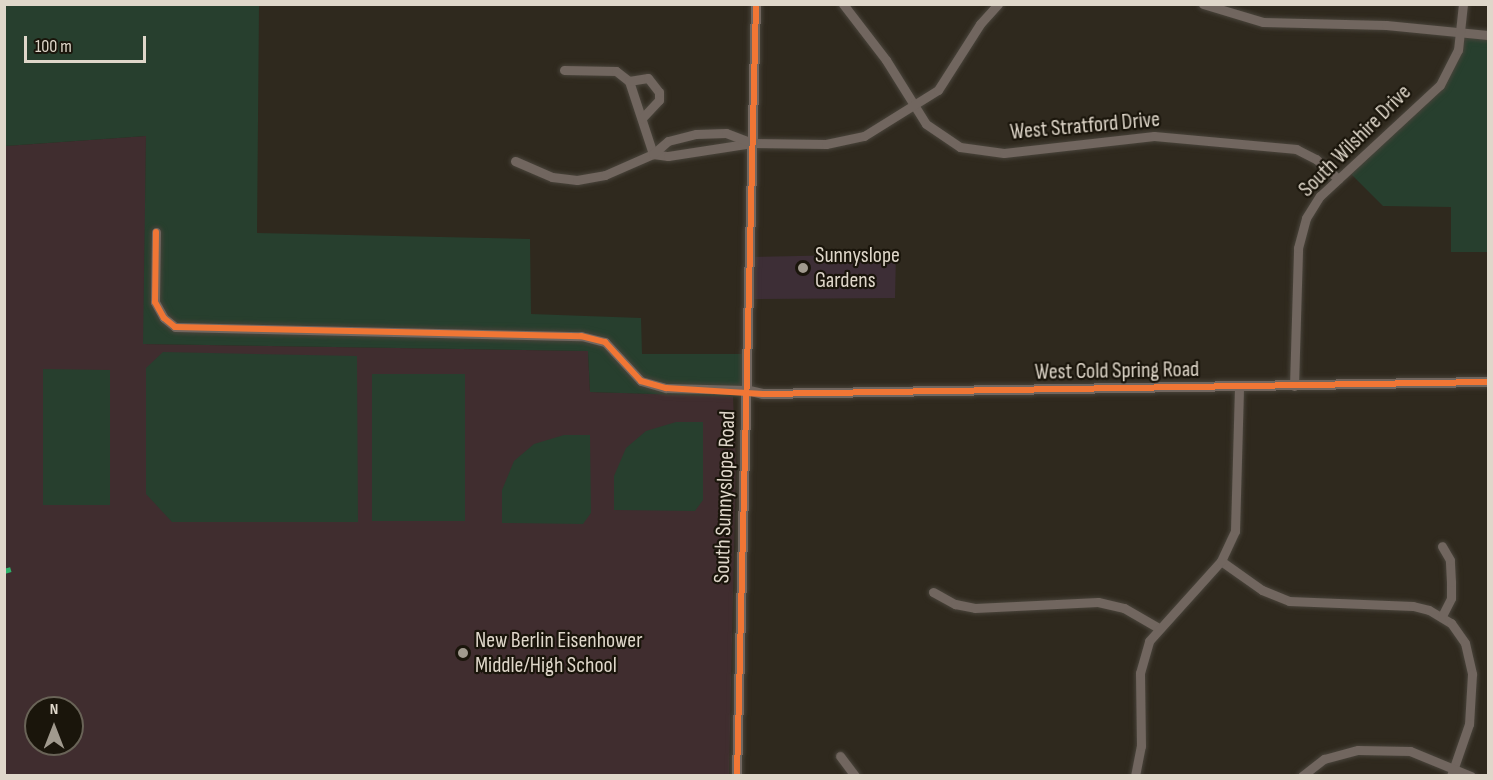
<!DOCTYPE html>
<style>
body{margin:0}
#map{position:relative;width:1493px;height:780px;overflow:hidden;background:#2f291e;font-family:"Sofia Sans Condensed",sans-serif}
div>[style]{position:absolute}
.commercial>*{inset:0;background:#3d2e36}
.education>*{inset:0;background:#402d2f}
.green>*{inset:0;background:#273f2e}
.roads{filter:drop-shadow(0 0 2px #49443b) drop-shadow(0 0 2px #49443b)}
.minor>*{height:9px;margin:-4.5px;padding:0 4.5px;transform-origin:4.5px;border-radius:4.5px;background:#71665f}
.tertiary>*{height:10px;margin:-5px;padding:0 5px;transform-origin:5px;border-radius:5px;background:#71665f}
.quiet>*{height:4.5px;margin-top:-2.25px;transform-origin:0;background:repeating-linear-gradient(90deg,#2db169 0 9px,transparent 0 13.5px)}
.cycleway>*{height:6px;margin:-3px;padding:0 3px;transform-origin:3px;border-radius:3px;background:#f07635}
.dots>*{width:16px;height:16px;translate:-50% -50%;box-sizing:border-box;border:3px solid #1a150b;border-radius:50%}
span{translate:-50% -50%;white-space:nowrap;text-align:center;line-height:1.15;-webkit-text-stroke:4.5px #1a150b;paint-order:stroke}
.street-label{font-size:22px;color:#dfd7ca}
.poi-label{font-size:22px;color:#dfd7ca}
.left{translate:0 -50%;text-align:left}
.frame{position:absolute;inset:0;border:6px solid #dfd7ca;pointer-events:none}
.north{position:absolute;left:24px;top:696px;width:60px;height:60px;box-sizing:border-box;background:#1a150b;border:2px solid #696357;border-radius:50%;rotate:0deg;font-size:16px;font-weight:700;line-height:24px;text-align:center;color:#dfd7ca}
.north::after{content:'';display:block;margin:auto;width:21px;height:27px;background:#a19a8e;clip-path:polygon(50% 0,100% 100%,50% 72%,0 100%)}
.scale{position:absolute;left:24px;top:36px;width:122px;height:27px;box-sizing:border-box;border:3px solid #dfd7ca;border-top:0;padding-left:8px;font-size:18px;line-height:21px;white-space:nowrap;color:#dfd7ca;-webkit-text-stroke:4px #1a150b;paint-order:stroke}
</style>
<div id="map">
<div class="commercial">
<div style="clip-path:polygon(896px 254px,895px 298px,748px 299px,749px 257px)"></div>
</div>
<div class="education">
<div style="clip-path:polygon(evenodd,146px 136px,144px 344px,588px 351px,590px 392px,733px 396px,736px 462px,729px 775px,5px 776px,5px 146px,146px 136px,36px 708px,72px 708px,72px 744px,36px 744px,36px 708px)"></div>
</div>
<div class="green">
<div style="clip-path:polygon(5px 5px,259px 5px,257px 233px,530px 239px,531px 314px,641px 318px,642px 354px,747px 354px,746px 397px,590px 392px,588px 351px,143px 344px,146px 136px,5px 146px)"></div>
<div style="clip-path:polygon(1462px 32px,1488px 35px,1488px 252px,1451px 252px,1451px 207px,1383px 206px,1347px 170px,1434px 90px)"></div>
<div style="clip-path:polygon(163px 352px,357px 356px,358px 522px,172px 522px,146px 494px,146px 368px)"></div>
<div style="clip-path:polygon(43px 369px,110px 370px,110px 505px,43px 505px)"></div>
<div style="clip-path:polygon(372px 374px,465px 374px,465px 521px,372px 521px)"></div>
<div style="clip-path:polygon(676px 422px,703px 422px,703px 500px,695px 511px,614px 510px,614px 476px,626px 448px,646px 431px)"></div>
<div style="clip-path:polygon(564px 435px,590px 435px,591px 513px,583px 524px,502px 523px,502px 490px,514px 461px,534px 444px)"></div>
</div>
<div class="roads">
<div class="minor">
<div style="left:843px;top:4px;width:71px;rotate:52.5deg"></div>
<div style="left:886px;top:60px;width:75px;rotate:58deg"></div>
<div style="left:926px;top:124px;width:41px;rotate:34.1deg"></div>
<div style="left:960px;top:147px;width:44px;rotate:7.8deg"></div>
<div style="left:1004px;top:153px;width:151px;rotate:-6.5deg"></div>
<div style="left:1154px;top:136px;width:143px;rotate:5.2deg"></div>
<div style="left:1296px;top:149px;width:22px;rotate:27deg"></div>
<div style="left:1316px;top:159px;width:30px;rotate:42deg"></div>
<div style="left:1203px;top:4px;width:63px;rotate:16.7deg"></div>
<div style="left:1263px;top:22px;width:123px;rotate:1.4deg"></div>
<div style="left:1386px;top:25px;width:102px;rotate:5.6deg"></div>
<div style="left:564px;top:70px;width:52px;rotate:1.1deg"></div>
<div style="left:616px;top:71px;width:16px;rotate:38deg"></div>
<div style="left:629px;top:81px;width:77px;rotate:71.8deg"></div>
<div style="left:629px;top:81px;width:19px;rotate:-9deg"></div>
<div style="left:648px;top:78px;width:18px;rotate:52deg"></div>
<div style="left:659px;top:92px;width:8px;rotate:90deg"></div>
<div style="left:659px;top:100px;width:25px;rotate:133deg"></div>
<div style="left:653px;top:154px;width:15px;rotate:8deg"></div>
<div style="left:668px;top:156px;width:85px;rotate:-8.8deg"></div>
<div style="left:752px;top:143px;width:74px;rotate:0.8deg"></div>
<div style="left:826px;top:144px;width:39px;rotate:-12deg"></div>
<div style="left:864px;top:136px;width:87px;rotate:-31.9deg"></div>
<div style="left:938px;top:90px;width:78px;rotate:-57.5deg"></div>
<div style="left:980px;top:24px;width:27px;rotate:-48deg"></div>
<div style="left:515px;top:161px;width:40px;rotate:23.4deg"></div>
<div style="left:552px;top:177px;width:25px;rotate:7deg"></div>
<div style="left:577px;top:180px;width:28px;rotate:-10deg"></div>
<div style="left:605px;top:175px;width:52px;rotate:-23.6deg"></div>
<div style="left:653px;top:154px;width:20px;rotate:-41deg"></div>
<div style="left:668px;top:141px;width:29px;rotate:-14deg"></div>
<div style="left:696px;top:134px;width:30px;rotate:-2deg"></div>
<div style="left:726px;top:133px;width:26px;rotate:21deg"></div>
<div style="left:156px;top:232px;width:70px;rotate:90.8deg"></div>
<div style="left:155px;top:302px;width:18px;rotate:61deg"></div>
<div style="left:164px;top:318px;width:14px;rotate:39deg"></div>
<div style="left:175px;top:327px;width:406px;rotate:1.3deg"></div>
<div style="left:581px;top:336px;width:25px;rotate:14deg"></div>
<div style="left:605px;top:342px;width:53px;rotate:47.3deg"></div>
<div style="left:641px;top:381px;width:26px;rotate:16deg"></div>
<div style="left:666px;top:388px;width:80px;rotate:1.4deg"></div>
<div style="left:1294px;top:386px;width:138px;rotate:-88.3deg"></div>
<div style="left:1298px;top:248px;width:31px;rotate:-75deg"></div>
<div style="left:1306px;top:218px;width:26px;rotate:-58deg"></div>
<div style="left:1320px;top:196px;width:163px;rotate:-42.8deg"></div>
<div style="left:1440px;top:85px;width:39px;rotate:-63deg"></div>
<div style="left:1458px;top:50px;width:46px;rotate:-83.8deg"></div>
<div style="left:1221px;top:561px;width:50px;rotate:35.3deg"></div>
<div style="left:1262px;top:590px;width:29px;rotate:22deg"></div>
<div style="left:1289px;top:601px;width:124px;rotate:2.3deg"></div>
<div style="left:1413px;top:606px;width:16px;rotate:14deg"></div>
<div style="left:1429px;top:610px;width:26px;rotate:31deg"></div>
<div style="left:1451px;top:623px;width:24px;rotate:55deg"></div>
<div style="left:1465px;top:643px;width:32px;rotate:77deg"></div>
<div style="left:1472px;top:674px;width:50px;rotate:93.4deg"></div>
<div style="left:1469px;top:724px;width:55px;rotate:109.1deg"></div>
<div style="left:933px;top:592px;width:25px;rotate:29deg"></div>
<div style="left:955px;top:604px;width:20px;rotate:11deg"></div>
<div style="left:975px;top:608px;width:123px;rotate:-2.8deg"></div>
<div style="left:1098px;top:602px;width:27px;rotate:13deg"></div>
<div style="left:1124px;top:608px;width:38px;rotate:30deg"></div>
<div style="left:1442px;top:616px;width:20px;rotate:-63deg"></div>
<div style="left:1451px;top:598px;width:16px;rotate:-90deg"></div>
<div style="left:1451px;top:582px;width:22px;rotate:-93deg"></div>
<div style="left:1450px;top:560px;width:16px;rotate:-120deg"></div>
<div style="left:840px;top:756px;width:25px;rotate:53deg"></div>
<div style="left:1135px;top:776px;width:31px;rotate:-79deg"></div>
<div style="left:1141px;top:746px;width:73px;rotate:-90.8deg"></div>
<div style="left:1140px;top:673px;width:33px;rotate:-74deg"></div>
<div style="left:1149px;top:641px;width:108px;rotate:-48deg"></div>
<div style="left:1221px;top:561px;width:33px;rotate:-65deg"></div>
<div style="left:1235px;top:531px;width:144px;rotate:-88.4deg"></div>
<div style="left:1302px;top:776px;width:28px;rotate:-38deg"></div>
<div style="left:1324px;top:759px;width:35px;rotate:-15deg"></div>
<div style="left:1358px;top:750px;width:52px;rotate:1.1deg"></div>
<div style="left:1410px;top:751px;width:66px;rotate:22.3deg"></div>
</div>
<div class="tertiary">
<div style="left:746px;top:390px;width:17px;rotate:13deg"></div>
<div style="left:763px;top:394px;width:725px;rotate:-0.95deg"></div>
<div style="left:737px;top:776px;width:772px;rotate:-88.59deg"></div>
</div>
</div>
<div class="quiet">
<div style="left:4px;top:571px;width:7px;rotate:-16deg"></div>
</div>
<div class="cycleway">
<div style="left:156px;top:232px;width:70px;rotate:90.8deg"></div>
<div style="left:155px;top:302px;width:18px;rotate:61deg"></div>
<div style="left:164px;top:318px;width:14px;rotate:39deg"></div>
<div style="left:175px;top:327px;width:406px;rotate:1.3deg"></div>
<div style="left:581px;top:336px;width:25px;rotate:14deg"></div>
<div style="left:605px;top:342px;width:53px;rotate:47.3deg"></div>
<div style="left:641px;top:381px;width:26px;rotate:16deg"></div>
<div style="left:666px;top:388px;width:97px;rotate:3.5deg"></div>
<div style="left:763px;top:394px;width:725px;rotate:-0.95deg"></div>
<div style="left:737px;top:776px;width:772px;rotate:-88.59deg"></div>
</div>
<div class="dots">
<div style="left:803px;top:268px;background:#a19a8e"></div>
<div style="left:463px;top:653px;background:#a19a8e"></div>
</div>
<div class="street-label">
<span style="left:1085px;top:126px;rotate:-5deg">West Stratford Drive</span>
<span style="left:1355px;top:141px;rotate:-45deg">South Wilshire Drive</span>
<span style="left:1117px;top:371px;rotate:-1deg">West Cold Spring Road</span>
<span style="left:725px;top:497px;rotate:-88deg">South Sunnyslope Road</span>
</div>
<div class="poi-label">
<span class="left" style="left:815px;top:268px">Sunnyslope<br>Gardens</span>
<span class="left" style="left:475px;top:653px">New Berlin Eisenhower<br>Middle/High School</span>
</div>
<div class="frame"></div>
<div class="north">N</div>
<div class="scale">100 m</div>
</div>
